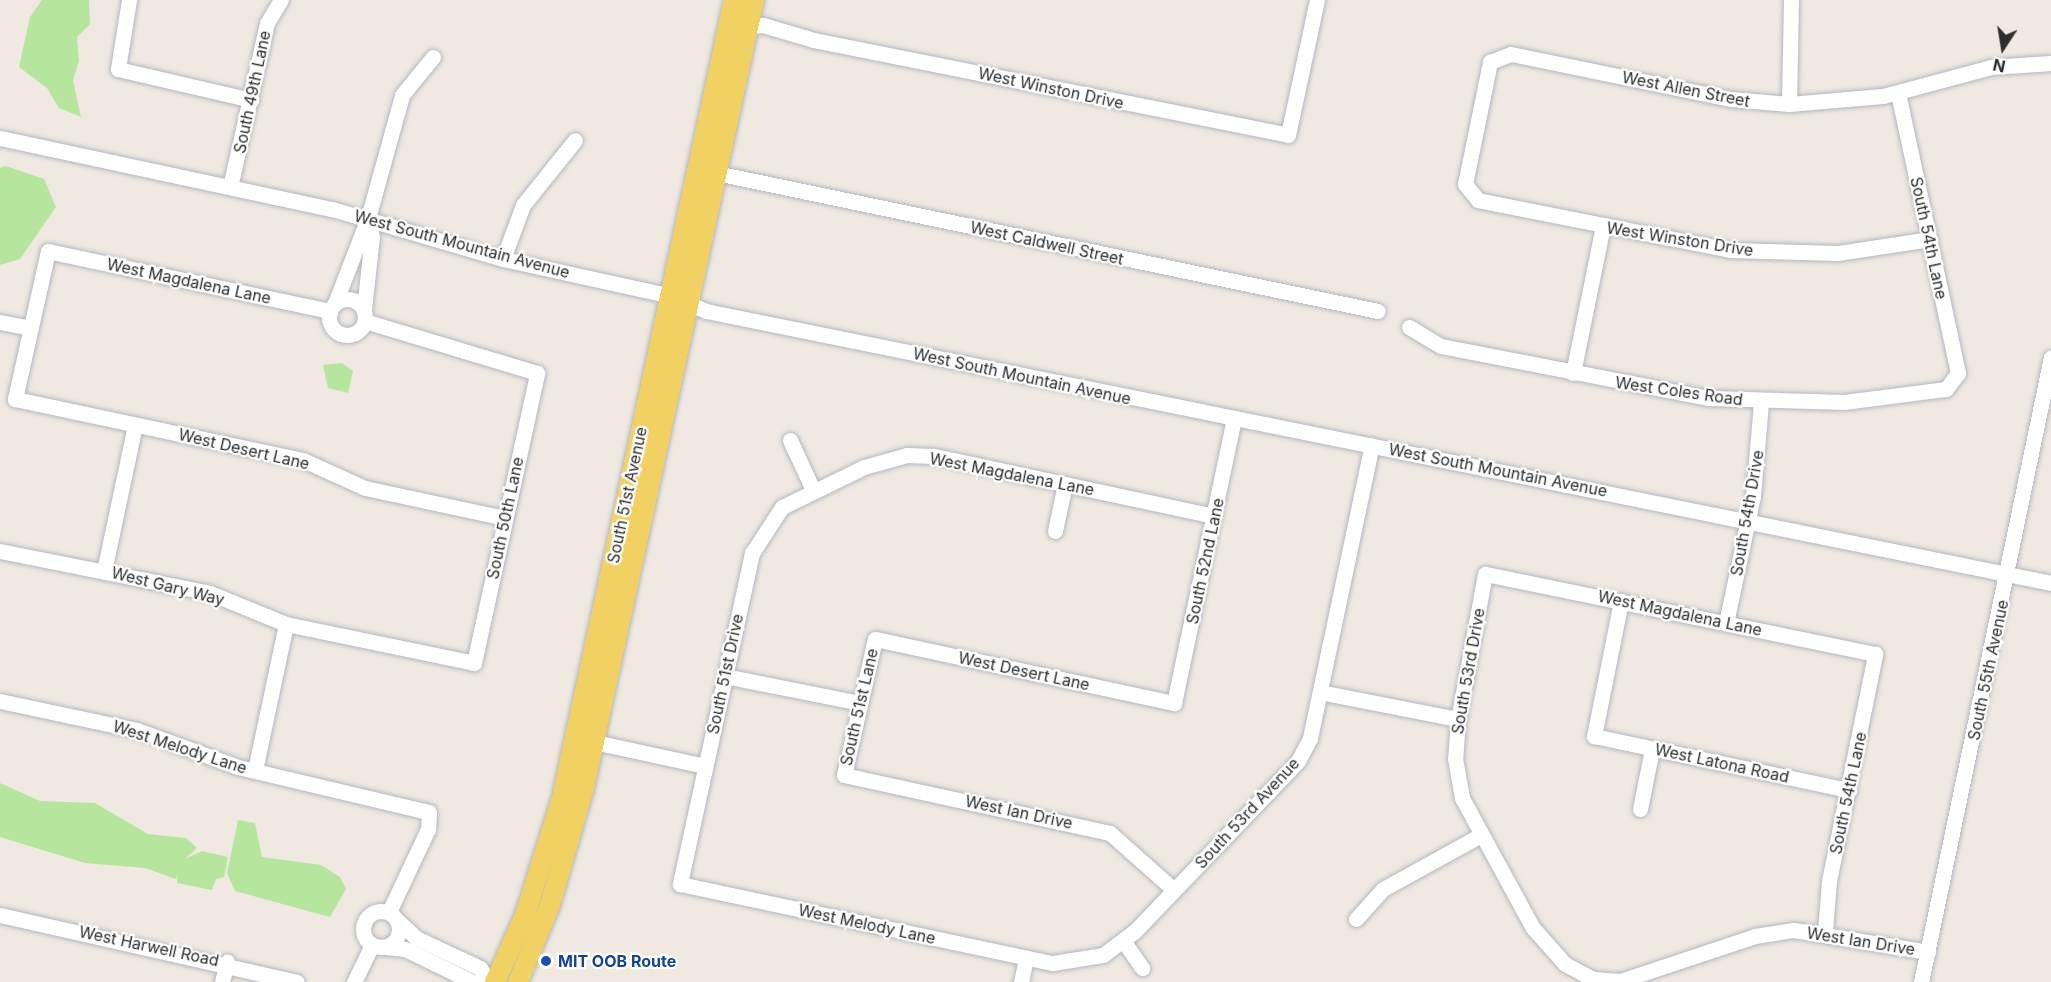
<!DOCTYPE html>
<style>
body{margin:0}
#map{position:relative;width:2051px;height:982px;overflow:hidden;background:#efe9e1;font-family:Inter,sans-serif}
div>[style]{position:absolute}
.green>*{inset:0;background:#b6e59e}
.roads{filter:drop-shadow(0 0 2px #b4b7c1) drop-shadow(0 0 2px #b4b7c1)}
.minor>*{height:15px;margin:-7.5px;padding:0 7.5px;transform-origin:7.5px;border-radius:7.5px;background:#fff}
.minor>.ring{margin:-7.5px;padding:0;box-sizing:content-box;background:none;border:15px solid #fff;border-radius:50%}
.major>*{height:20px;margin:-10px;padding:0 10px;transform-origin:10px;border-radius:10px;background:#f2d163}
.dots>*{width:16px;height:16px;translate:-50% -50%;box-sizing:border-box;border:3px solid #fff;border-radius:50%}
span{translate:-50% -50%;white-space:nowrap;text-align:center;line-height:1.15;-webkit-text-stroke:4.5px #fff;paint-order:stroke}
.street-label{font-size:16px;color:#2e2e2e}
.transit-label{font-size:16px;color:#164399;font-weight:700}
.left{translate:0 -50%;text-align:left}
.north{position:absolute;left:1973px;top:18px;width:60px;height:60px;-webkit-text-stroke:4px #fff;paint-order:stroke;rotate:192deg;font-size:16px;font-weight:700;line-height:24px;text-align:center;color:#2e2e2e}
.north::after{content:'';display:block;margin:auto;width:21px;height:27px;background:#2e2e2e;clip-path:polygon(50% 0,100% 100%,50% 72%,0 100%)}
</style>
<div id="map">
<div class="green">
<div style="clip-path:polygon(42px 0,89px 0,90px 24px,77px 37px,79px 61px,73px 80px,81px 117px,59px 108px,47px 88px,19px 67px,30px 17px)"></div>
<div style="clip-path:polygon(6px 166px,44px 179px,56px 207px,20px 259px,0 265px,0 168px)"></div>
<div style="clip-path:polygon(342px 363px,353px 371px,348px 393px,328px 388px,323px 365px)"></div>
<div style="clip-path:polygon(0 783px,40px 801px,95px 803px,148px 834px,186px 838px,197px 848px,185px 859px,202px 851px,228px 857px,224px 877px,216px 879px,212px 890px,177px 883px,178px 874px,176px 879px,145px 868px,85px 863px,0 837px)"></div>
<div style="clip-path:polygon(238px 820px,255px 823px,262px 857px,321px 865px,340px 877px,346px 889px,330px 917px,235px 891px,227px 873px)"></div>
</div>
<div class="roads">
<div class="minor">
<div style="left:129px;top:0;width:70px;rotate:99.1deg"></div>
<div style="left:118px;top:69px;width:137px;rotate:13.1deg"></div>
<div style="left:748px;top:27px;width:15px;rotate:-8deg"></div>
<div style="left:763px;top:25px;width:53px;rotate:16.4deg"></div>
<div style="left:814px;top:40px;width:483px;rotate:11.3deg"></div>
<div style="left:1288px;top:135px;width:138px;rotate:-77.9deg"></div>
<div style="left:1789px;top:104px;width:104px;rotate:-88.9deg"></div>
<div style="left:0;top:138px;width:340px;rotate:12.1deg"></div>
<div style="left:332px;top:209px;width:178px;rotate:16.3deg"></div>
<div style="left:503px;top:259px;width:172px;rotate:12.4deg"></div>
<div style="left:671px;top:296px;width:38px;rotate:23deg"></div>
<div style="left:706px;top:311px;width:1372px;rotate:11.43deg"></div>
<div style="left:716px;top:173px;width:676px;rotate:11.78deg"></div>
<div style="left:230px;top:187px;width:168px;rotate:-77.3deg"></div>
<div style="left:267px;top:23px;width:27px;rotate:-59deg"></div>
<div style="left:1930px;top:239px;width:94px;rotate:171.4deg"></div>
<div style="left:1837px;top:253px;width:107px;rotate:-178.4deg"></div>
<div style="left:1730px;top:250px;width:257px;rotate:-168.8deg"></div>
<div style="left:1478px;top:200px;width:21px;rotate:-129deg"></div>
<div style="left:1465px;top:184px;width:125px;rotate:-78.4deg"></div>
<div style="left:1490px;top:62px;width:22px;rotate:-21deg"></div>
<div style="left:1511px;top:54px;width:225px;rotate:11.6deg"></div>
<div style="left:1731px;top:99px;width:58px;rotate:4.9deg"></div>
<div style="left:1789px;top:104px;width:94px;rotate:-4.9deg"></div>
<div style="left:1883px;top:96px;width:112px;rotate:-15deg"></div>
<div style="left:1991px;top:67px;width:60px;rotate:-3.8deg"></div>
<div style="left:503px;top:259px;width:58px;rotate:-69.7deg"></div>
<div style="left:523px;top:205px;width:83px;rotate:-51.3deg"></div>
<div class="ring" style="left:329px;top:299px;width:21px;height:21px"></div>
<div style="left:335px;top:303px;width:91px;rotate:-68.8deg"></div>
<div style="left:368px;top:218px;width:128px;rotate:-74.5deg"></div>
<div style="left:402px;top:95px;width:49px;rotate:-50.8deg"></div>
<div style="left:364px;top:309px;width:72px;rotate:-83.7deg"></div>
<div style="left:372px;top:237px;width:19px;rotate:-102deg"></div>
<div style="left:330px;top:311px;width:288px;rotate:-168deg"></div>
<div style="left:48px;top:251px;width:152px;rotate:102.6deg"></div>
<div style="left:15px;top:399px;width:294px;rotate:12deg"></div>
<div style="left:303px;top:460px;width:68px;rotate:24.3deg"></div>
<div style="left:365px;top:488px;width:143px;rotate:12.1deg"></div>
<div style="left:0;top:322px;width:31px;rotate:11deg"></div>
<div style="left:1409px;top:327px;width:37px;rotate:31deg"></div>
<div style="left:1441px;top:346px;width:273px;rotate:11deg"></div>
<div style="left:1709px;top:398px;width:135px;rotate:1.7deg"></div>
<div style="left:1844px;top:402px;width:103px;rotate:-7.3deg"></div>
<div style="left:1946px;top:389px;width:20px;rotate:-53deg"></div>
<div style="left:1958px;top:373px;width:286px;rotate:-102.1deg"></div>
<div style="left:1573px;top:373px;width:150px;rotate:-78.5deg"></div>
<div style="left:790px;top:440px;width:55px;rotate:65.3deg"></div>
<div style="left:1214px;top:516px;width:287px;rotate:-167.9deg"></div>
<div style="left:933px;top:456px;width:26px;rotate:-178deg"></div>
<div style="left:907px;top:455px;width:45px;rotate:164.4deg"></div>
<div style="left:864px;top:467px;width:91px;rotate:154deg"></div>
<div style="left:782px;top:507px;width:55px;rotate:123.1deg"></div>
<div style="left:752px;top:553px;width:339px;rotate:102.3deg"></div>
<div style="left:680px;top:884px;width:381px;rotate:12deg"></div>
<div style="left:1053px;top:963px;width:51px;rotate:-9.1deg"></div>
<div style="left:1103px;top:955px;width:39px;rotate:-37deg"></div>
<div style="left:1134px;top:932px;width:237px;rotate:-46.2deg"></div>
<div style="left:1298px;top:761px;width:26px;rotate:-62deg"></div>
<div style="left:1310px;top:738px;width:299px;rotate:-78.1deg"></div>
<div style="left:1055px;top:531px;width:48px;rotate:-78deg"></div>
<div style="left:0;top:551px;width:214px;rotate:11.3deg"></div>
<div style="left:210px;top:593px;width:82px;rotate:22.2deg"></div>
<div style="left:286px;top:624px;width:192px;rotate:11.7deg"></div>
<div style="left:474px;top:663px;width:297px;rotate:-77.7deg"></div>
<div style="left:537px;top:373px;width:180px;rotate:-163.2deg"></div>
<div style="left:104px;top:571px;width:149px;rotate:-78deg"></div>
<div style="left:1621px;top:601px;width:138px;rotate:101.3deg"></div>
<div style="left:1594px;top:736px;width:261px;rotate:12deg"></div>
<div style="left:1726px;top:623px;width:130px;rotate:-78deg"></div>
<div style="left:1753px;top:496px;width:93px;rotate:-85.1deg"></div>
<div style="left:725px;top:676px;width:138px;rotate:11.3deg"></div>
<div style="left:1320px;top:692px;width:141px;rotate:11.1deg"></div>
<div style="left:0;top:701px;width:140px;rotate:12deg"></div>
<div style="left:137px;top:730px;width:108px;rotate:20.1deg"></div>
<div style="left:238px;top:767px;width:196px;rotate:13.3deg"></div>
<div style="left:429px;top:812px;width:17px;rotate:93deg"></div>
<div style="left:428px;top:829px;width:92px;rotate:115.2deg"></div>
<div style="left:585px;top:740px;width:123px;rotate:12.2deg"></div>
<div style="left:255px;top:770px;width:149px;rotate:-78deg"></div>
<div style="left:1640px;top:809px;width:61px;rotate:-78.7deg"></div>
<div style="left:1174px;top:890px;width:86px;rotate:-138.3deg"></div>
<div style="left:1110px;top:833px;width:272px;rotate:-167.7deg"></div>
<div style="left:844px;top:775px;width:139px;rotate:-77.2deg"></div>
<div style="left:875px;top:639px;width:306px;rotate:12.1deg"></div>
<div style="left:1174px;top:703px;width:290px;rotate:-78.1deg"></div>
<div class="ring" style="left:363px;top:911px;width:21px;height:21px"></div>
<div style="left:0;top:915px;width:304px;rotate:12.7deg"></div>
<div style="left:1356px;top:919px;width:40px;rotate:-48deg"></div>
<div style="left:1383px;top:889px;width:110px;rotate:-28.9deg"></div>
<div style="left:398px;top:921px;width:25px;rotate:43deg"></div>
<div style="left:416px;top:938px;width:71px;rotate:25.1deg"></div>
<div style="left:480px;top:968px;width:17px;rotate:57deg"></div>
<div style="left:1825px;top:931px;width:50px;rotate:-85.4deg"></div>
<div style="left:1829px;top:881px;width:232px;rotate:-78.5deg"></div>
<div style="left:1875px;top:654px;width:398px;rotate:-168.4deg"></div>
<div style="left:1485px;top:574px;width:147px;rotate:100.5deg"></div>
<div style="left:1458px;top:719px;width:39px;rotate:94deg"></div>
<div style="left:1455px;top:758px;width:41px;rotate:80.1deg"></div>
<div style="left:1462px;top:798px;width:148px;rotate:61.4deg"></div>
<div style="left:1533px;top:928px;width:48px;rotate:48.4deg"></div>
<div style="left:1565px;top:964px;width:32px;rotate:28deg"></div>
<div style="left:1593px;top:979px;width:27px;rotate:4deg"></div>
<div style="left:1620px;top:981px;width:142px;rotate:-18.4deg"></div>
<div style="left:1755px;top:936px;width:39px;rotate:-9deg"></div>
<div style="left:1794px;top:930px;width:136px;rotate:9.3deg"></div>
<div style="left:1124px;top:942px;width:32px;rotate:55deg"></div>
<div style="left:386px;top:947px;width:19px;rotate:6deg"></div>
<div style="left:405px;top:949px;width:76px;rotate:25.9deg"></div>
<div style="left:222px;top:982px;width:21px;rotate:-76deg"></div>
<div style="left:354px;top:982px;width:41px;rotate:-64.1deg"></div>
<div style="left:1021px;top:982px;width:25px;rotate:-78deg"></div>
<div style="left:1921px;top:982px;width:638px;rotate:-78.25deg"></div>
</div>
<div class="major">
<div style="left:495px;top:982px;width:73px;rotate:-65.9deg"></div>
<div style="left:525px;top:915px;width:123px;rotate:-72.5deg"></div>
<div style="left:562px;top:798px;width:816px;rotate:-77.84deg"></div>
<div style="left:518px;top:982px;width:83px;rotate:-67.4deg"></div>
<div style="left:550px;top:905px;width:122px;rotate:-73.8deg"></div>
<div style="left:584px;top:788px;width:806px;rotate:-77.83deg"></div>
</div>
</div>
<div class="dots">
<div style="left:546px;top:961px;background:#1a4fb4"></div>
</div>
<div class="street-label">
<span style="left:1051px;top:88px;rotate:12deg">West Winston Drive</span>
<span style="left:1686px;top:89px;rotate:11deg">West Allen Street</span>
<span style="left:252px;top:92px;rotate:-78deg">South 49th Lane</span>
<span style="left:1929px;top:238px;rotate:78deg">South 54th Lane</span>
<span style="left:1680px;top:239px;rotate:9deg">West Winston Drive</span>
<span style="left:1047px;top:243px;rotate:12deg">West Caldwell Street</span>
<span style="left:462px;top:244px;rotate:15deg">West South Mountain Avenue</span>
<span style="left:189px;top:281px;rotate:12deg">West Magdalena Lane</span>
<span style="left:1022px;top:376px;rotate:12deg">West South Mountain Avenue</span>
<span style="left:1679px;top:391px;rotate:8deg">West Coles Road</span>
<span style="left:244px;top:449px;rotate:13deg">West Desert Lane</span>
<span style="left:1498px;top:470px;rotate:11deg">West South Mountain Avenue</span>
<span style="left:1012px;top:474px;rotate:11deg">West Magdalena Lane</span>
<span style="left:627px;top:495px;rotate:-78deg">South 51st Avenue</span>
<span style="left:1747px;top:513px;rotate:-80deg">South 54th Drive</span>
<span style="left:505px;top:518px;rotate:-78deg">South 50th Lane</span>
<span style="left:1205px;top:561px;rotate:-78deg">South 52nd Lane</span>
<span style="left:168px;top:586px;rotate:14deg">West Gary Way</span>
<span style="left:1680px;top:613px;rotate:12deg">West Magdalena Lane</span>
<span style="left:1988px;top:670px;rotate:-78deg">South 55th Avenue</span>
<span style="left:1024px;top:671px;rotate:12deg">West Desert Lane</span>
<span style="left:1468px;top:671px;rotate:-80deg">South 53rd Drive</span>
<span style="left:725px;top:674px;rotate:-78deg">South 51st Drive</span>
<span style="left:859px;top:707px;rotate:-77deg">South 51st Lane</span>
<span style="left:180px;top:747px;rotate:18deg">West Melody Lane</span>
<span style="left:1722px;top:763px;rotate:12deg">West Latona Road</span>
<span style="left:1848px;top:793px;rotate:-78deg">South 54th Lane</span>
<span style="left:1019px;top:812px;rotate:12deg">West Ian Drive</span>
<span style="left:1247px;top:813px;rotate:-47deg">South 53rd Avenue</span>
<span style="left:867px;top:924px;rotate:12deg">West Melody Lane</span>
<span style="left:1861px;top:941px;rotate:9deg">West Ian Drive</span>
<span style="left:149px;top:946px;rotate:12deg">West Harwell Road</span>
</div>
<div class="transit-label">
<span class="left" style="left:558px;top:961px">MIT OOB Route</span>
</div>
<div class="north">N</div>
</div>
